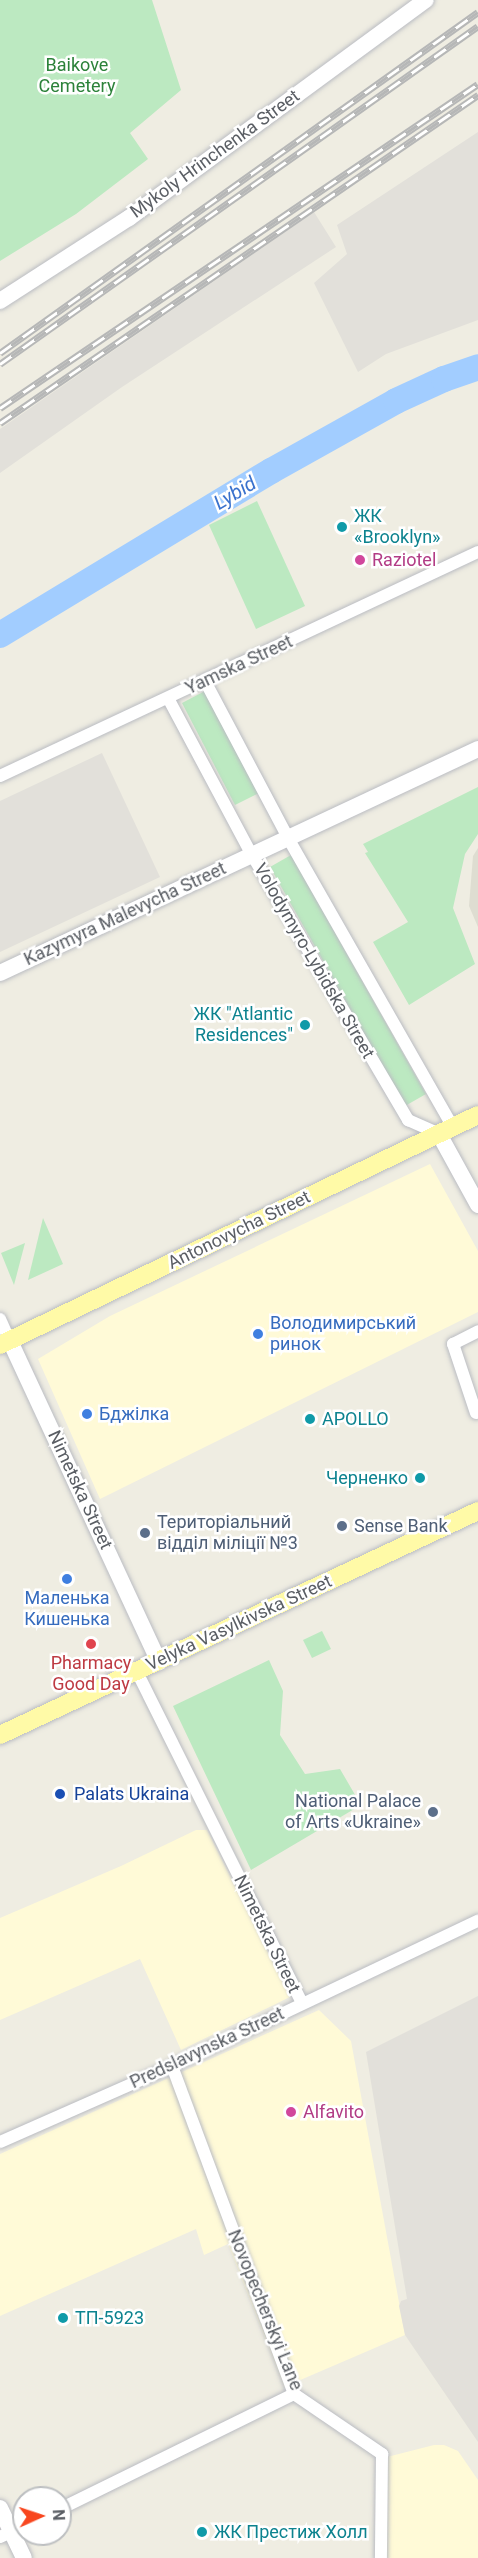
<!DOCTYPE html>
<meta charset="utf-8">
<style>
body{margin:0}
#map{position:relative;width:478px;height:2558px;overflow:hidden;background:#efede2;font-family:Roboto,sans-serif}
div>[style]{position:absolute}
.commercial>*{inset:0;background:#fffad7}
.industrial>*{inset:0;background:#e2e0da}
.education>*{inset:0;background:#deddd1}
.green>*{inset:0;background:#bce9c1}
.river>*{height:26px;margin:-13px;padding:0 13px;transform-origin:13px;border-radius:13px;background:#a2cdff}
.roads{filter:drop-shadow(0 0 2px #babcc2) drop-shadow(0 0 2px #babcc2)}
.street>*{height:12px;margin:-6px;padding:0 6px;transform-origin:6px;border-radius:6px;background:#fff}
.secondary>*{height:16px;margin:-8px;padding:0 8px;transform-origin:8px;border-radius:8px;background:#fff}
.primary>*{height:18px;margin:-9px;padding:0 9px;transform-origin:9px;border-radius:9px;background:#fffaa7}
.rail>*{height:7px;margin-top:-3.5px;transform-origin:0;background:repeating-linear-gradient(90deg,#fff 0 14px,#b6b7b7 0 28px);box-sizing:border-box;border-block:2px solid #b6b7b7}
.dots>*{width:16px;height:16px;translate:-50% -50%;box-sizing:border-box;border:3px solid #fff;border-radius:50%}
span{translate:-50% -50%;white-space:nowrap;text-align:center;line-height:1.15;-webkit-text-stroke:5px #fff;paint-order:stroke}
.park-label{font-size:18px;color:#2c823a}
.street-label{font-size:18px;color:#5a5e64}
.culture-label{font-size:18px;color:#0d838f}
.left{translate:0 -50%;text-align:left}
.right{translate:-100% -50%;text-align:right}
.hotel-label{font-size:18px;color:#b23c85}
.shop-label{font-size:18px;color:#366cbe}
.service-label{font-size:18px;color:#4e5e75}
.health-label{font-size:18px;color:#be3a42}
.transit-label{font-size:18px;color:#164399}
.water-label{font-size:20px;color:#3a72cd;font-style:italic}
.north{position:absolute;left:12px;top:2486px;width:60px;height:60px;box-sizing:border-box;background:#fff;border:2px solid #bdbfc1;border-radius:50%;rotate:87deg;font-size:16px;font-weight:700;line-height:24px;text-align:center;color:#5a5e64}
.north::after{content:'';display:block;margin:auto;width:21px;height:27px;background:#f8471f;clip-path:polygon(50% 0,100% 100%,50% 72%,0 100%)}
</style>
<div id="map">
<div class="commercial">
<div style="clip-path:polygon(430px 1164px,478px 1251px,478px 1312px,100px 1499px,38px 1359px,110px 1316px)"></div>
<div style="clip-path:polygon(196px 1830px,207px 1830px,290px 1997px,181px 2050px,140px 1959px,0 2020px,0 1918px,121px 1866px)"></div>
<div style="clip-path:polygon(319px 2010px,351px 2041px,405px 2335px,284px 2387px,228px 2244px,204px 2255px,196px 2229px,0 2316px,0 2154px)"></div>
<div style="clip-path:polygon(434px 2445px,444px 2445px,458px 2451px,478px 2480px,478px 2558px,385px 2558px,387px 2457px)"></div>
</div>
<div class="industrial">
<div style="clip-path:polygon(478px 132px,478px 320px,386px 354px,358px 372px,314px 283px,347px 254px,337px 225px)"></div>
<div style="clip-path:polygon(314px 212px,336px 247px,122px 387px,0 473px,0 429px)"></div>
<div style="clip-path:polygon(102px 753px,160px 877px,0 952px,0 801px)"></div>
<div style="clip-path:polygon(478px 1996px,478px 2442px,405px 2335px,399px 2306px,401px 2301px,407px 2299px,366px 2052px)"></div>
</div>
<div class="education">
<div style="clip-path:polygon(478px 848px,478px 927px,469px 906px,473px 856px)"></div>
</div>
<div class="green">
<div style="clip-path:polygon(0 0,152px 0,181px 90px,130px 133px,148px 159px,76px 214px,0 261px)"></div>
<div style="clip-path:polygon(257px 501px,305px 606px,256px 629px,209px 525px)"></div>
<div style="clip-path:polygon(205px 691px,259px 793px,235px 805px,182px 703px)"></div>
<div style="clip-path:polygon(478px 787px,478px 834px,465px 854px,453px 908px,475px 964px,409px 1005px,373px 942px,408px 922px,365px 853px,368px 852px,363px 844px)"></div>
<div style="clip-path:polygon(291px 855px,426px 1094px,405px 1106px,270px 867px)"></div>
<div style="clip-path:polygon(43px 1218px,63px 1264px,28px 1280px)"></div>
<div style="clip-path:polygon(25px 1243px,14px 1285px,1px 1253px)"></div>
<div style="clip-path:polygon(322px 1631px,331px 1649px,312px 1658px,303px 1640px)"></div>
<div style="clip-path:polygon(269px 1660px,283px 1691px,280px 1735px,305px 1774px,340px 1769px,361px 1805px,251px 1870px,173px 1706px)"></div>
</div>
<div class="river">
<div style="left:0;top:635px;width:317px;rotate:-31.2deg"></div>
<div style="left:271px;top:471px;width:143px;rotate:-29.2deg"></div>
<div style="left:396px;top:401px;width:53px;rotate:-24.6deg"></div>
<div style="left:444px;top:379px;width:36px;rotate:-19deg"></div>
</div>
<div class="roads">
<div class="street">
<div style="left:205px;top:681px;width:178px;rotate:62.1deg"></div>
<div style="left:288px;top:838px;width:333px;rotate:60.3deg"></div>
<div style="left:168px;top:698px;width:178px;rotate:61.9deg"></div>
<div style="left:252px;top:855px;width:308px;rotate:59.5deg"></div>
<div style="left:408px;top:1120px;width:34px;rotate:24deg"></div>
<div style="left:0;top:776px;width:528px;rotate:-25.11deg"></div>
<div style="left:0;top:1319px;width:24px;rotate:66deg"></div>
<div style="left:476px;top:1413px;width:73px;rotate:-108.4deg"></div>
<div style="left:453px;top:1344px;width:28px;rotate:-27deg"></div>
<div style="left:137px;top:1672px;width:370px;rotate:63.5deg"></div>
<div style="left:172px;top:2066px;width:350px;rotate:69.6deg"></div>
<div style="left:294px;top:2394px;width:107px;rotate:34.3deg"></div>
<div style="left:382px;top:2454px;width:104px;rotate:90.6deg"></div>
<div style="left:0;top:2142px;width:188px;rotate:-23.8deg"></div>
<div style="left:172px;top:2066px;width:339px;rotate:-25.4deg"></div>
<div style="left:60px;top:2509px;width:261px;rotate:-26.2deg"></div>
<div style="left:0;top:2537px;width:26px;rotate:-25deg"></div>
</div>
<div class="secondary">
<div style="left:0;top:301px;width:153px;rotate:-32.8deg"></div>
<div style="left:129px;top:218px;width:368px;rotate:-36.3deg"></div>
<div style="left:0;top:973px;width:528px;rotate:-25.11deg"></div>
<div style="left:439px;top:1134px;width:81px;rotate:61.2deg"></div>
<div style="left:10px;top:1341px;width:354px;rotate:65.1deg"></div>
<div style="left:0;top:2508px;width:55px;rotate:64.4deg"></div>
</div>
<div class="primary">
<div style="left:0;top:1345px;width:530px;rotate:-25.7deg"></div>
<div style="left:0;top:1735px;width:528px;rotate:-25.11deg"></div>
</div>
</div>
<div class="rail">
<div style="left:0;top:353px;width:587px;rotate:-35.5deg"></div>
<div style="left:0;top:364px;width:585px;rotate:-35.26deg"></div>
<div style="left:0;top:408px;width:577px;rotate:-34.13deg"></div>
<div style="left:0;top:423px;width:580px;rotate:-34.46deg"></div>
</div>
<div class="dots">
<div style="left:342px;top:527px;background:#0f9aa8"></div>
<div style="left:360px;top:560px;background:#d1479c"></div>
<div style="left:305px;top:1025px;background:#0f9aa8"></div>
<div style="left:258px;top:1334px;background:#3f7fe0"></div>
<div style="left:87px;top:1414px;background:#3f7fe0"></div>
<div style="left:310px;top:1419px;background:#0f9aa8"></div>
<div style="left:420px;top:1478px;background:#0f9aa8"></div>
<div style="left:342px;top:1526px;background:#5c6f8a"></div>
<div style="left:145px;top:1533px;background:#5c6f8a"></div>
<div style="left:67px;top:1579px;background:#3f7fe0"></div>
<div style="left:91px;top:1644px;background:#e0444e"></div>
<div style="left:60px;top:1794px;background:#1a4fb4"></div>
<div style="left:433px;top:1812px;background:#5c6f8a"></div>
<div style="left:291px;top:2112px;background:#d1479c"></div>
<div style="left:63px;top:2318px;background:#0f9aa8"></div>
<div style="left:202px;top:2532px;background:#0f9aa8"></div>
</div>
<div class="park-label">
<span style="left:77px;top:76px">Baikove<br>Cemetery</span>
</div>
<div class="street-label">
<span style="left:215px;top:154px;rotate:-36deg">Mykoly Hrinchenka Street</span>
<span style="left:239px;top:665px;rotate:-25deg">Yamska Street</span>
<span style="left:125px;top:914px;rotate:-25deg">Kazymyra Malevycha Street</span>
<span style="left:314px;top:961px;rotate:60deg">Volodymyro-Lybidska Street</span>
<span style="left:239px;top:1230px;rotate:-26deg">Antonovycha Street</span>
<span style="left:80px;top:1490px;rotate:65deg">Nimetska Street</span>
<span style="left:239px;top:1623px;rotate:-25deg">Velyka Vasylkivska Street</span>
<span style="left:267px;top:1934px;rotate:64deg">Nimetska Street</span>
<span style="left:207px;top:2048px;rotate:-25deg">Predslavynska Street</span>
<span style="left:265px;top:2310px;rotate:68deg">Novopecherskyi Lane</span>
</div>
<div class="culture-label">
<span class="left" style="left:354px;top:527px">ЖК<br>«Brooklyn»</span>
<span class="right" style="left:293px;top:1025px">ЖК "Atlantic<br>Residences"</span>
<span class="left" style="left:322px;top:1419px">APOLLO</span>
<span class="right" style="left:408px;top:1478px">Черненко</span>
<span class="left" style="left:75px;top:2318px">ТП-5923</span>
<span class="left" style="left:214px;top:2532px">ЖК Престиж Холл</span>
</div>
<div class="hotel-label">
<span class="left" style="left:372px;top:560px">Raziotel</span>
<span class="left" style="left:303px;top:2112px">Alfavito</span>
</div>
<div class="shop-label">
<span class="left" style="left:270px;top:1334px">Володимирський<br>ринок</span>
<span class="left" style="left:99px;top:1414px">Бджілка</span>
<span style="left:67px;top:1609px">Маленька<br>Кишенька</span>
</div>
<div class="service-label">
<span class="left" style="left:157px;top:1533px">Територіальний<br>відділ міліції №3</span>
<span class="left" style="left:354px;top:1526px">Sense Bank</span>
<span class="right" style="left:421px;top:1812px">National Palace<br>of Arts «Ukraine»</span>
</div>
<div class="health-label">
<span style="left:91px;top:1674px">Pharmacy<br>Good Day</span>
</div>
<div class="transit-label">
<span class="left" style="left:74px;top:1794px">Palats Ukraina</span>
</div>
<div class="water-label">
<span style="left:235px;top:493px;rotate:-31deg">Lybid</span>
</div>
<div class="north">N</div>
</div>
